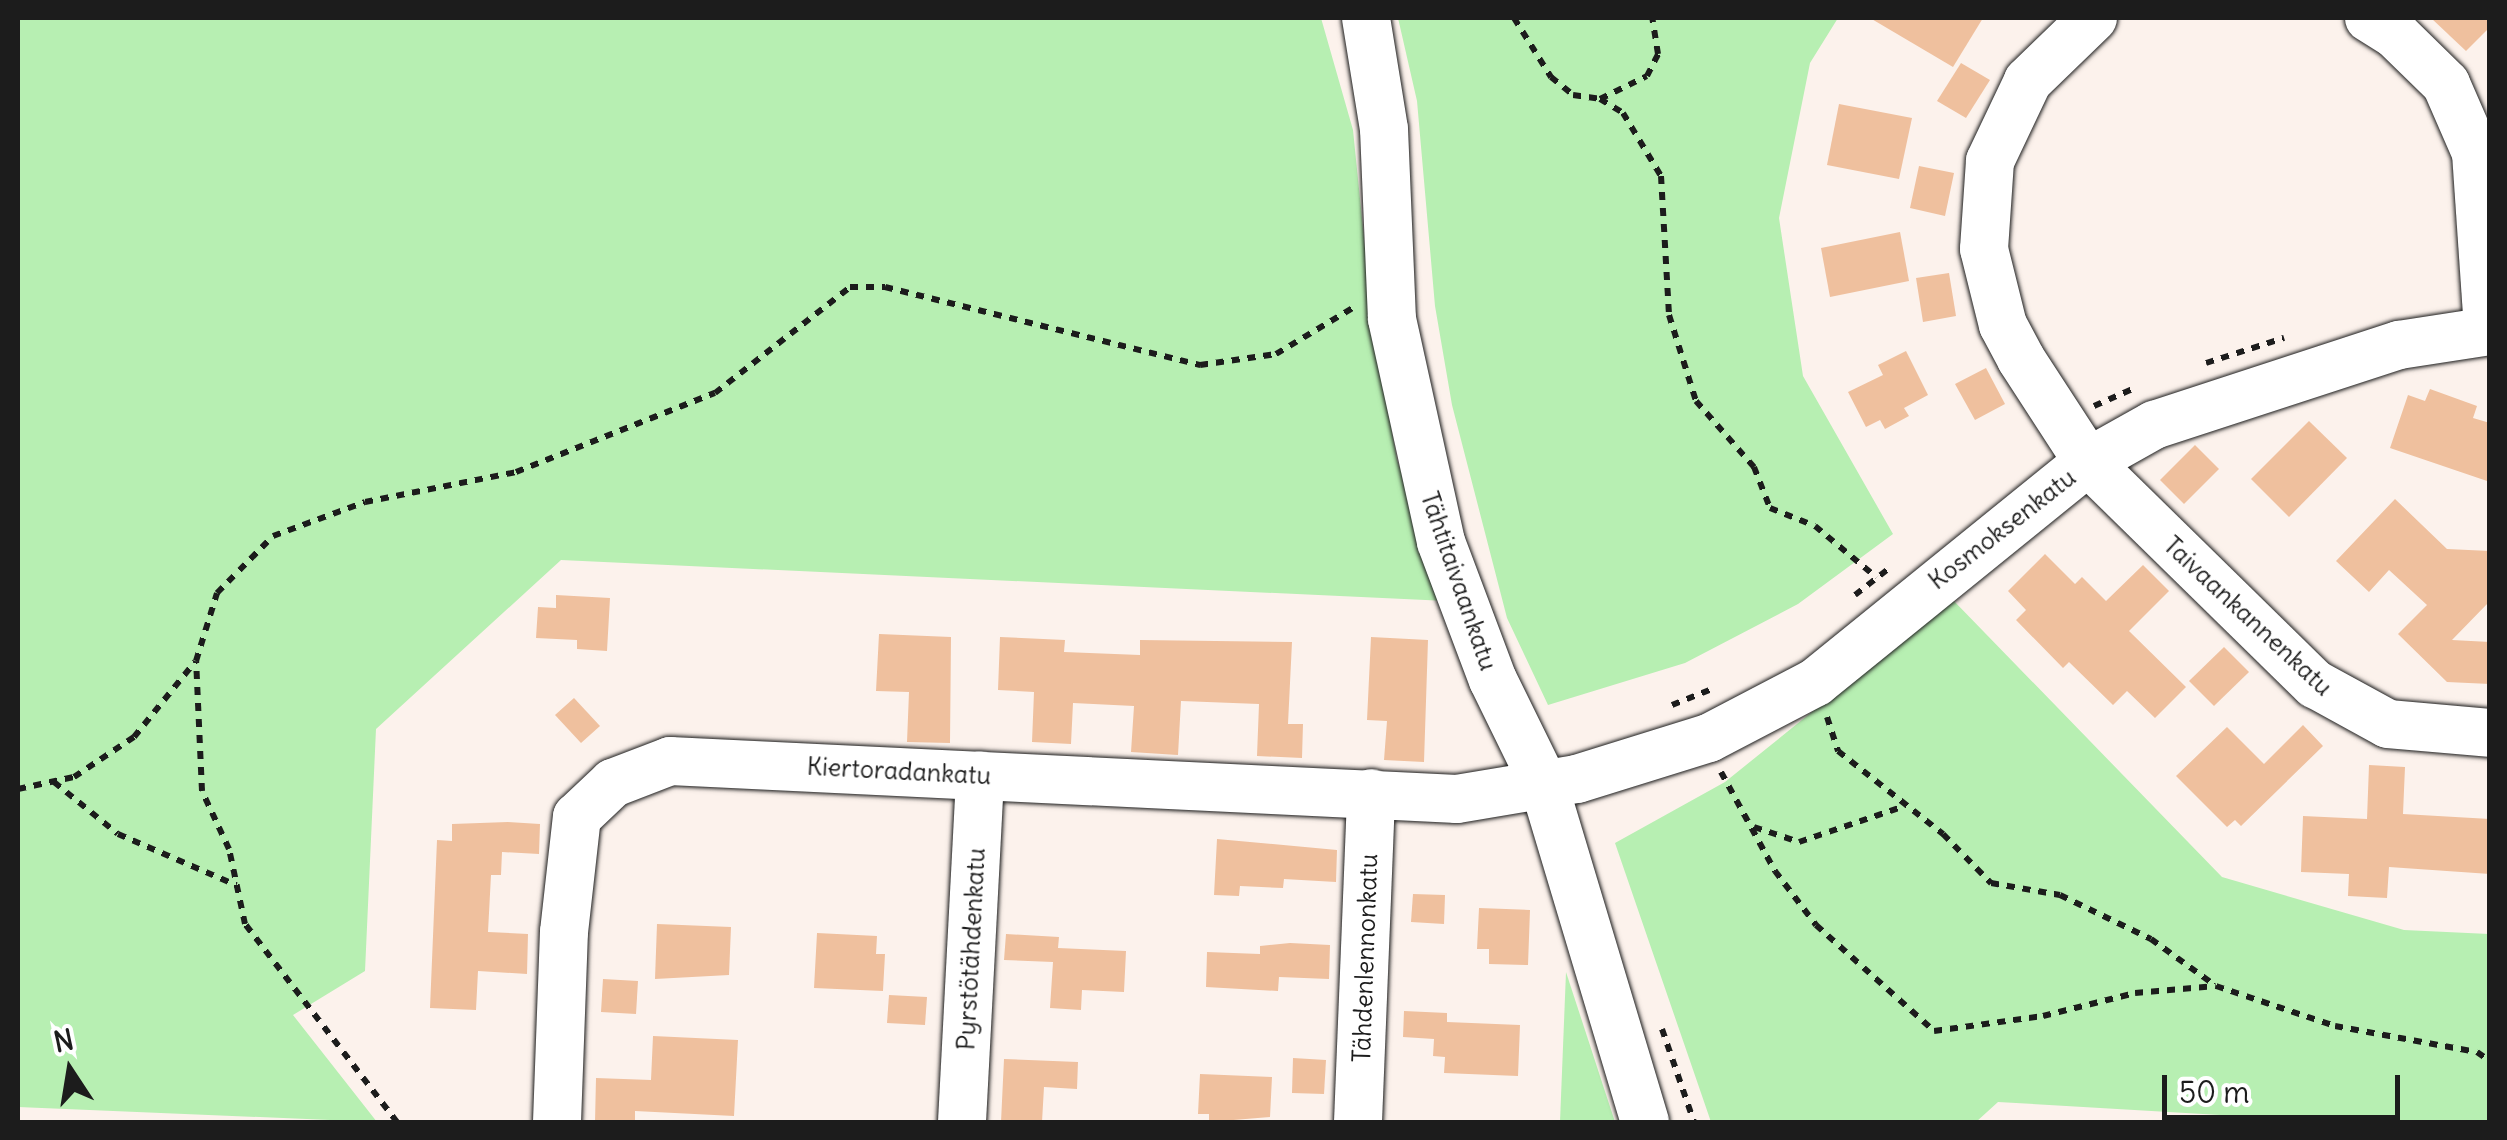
<!DOCTYPE html>
<meta charset="utf-8">
<style>
body{margin:0}
#map{position:relative;width:2507px;height:1140px;overflow:hidden;background:#fcf2ec;font-family:Delius,sans-serif}
div>[style]{position:absolute}
.green>*{inset:0;background:#b7efb2}
.building>*{inset:0;background:#efc09e}
.path>*{height:6px;margin-top:-3px;transform-origin:0;background:repeating-linear-gradient(90deg,#1c1c1c 0 8px,transparent 0 16px)}
.roads{filter:drop-shadow(0 0 2px #1c1c1c) drop-shadow(0 0 2px #1c1c1c)}
.minor>*{height:48px;margin:-24px;padding:0 24px;transform-origin:24px;border-radius:24px;background:#fff}
span{translate:-50% -50%;white-space:nowrap;text-align:center;line-height:1.15;-webkit-text-stroke:10px #fff;paint-order:stroke}
.street-label{font-size:25px;color:#1c1c1c}
.frame{position:absolute;inset:0;border:20px solid #1c1c1c;pointer-events:none}
.north{position:absolute;left:20px;top:1020px;width:100px;height:100px;-webkit-text-stroke:8px #fff;paint-order:stroke;rotate:348deg;font-size:28px;font-weight:700;line-height:40px;text-align:center;color:#1c1c1c}
.north::after{content:'';display:block;margin:auto;width:35px;height:45px;background:#1c1c1c;clip-path:polygon(50% 0,100% 100%,50% 72%,0 100%)}
.scale{position:absolute;left:2162px;top:1075px;width:238px;height:45px;box-sizing:border-box;border:5px solid #1c1c1c;border-top:0;padding-left:12px;font-size:30px;line-height:35px;white-space:nowrap;color:#1c1c1c;-webkit-text-stroke:8px #fff;paint-order:stroke}
</style>
<div id="map">
<div class="green">
<div style="clip-path:polygon(18px 18px,1321px 18px,1353px 130px,1373px 326px,1397px 460px,1447px 601px,561px 560px,376px 729px,365px 971px,293px 1015px,377px 1122px,18px 1107px)"></div>
<div style="clip-path:polygon(1398px 18px,1838px 18px,1810px 63px,1779px 218px,1803px 376px,1893px 534px,1798px 604px,1685px 663px,1548px 705px,1507px 618px,1452px 405px,1435px 306px,1417px 101px)"></div>
<div style="clip-path:polygon(1952px 599px,2222px 877px,2404px 930px,2489px 934px,2489px 1122px,2337px 1122px,1998px 1102px,1976px 1122px,1711px 1122px,1615px 843px,1725px 782px)"></div>
<div style="clip-path:polygon(1566px 972px,1615px 1122px,1560px 1122px)"></div>
</div>
<div class="building">
<div style="clip-path:polygon(1870px 18px,1983px 18px,1953px 67px)"></div>
<div style="clip-path:polygon(2431px 18px,2490px 18px,2490px 27px,2466px 51px)"></div>
<div style="clip-path:polygon(1961px 63px,1990px 80px,1966px 118px,1937px 101px)"></div>
<div style="clip-path:polygon(1839px 104px,1912px 118px,1899px 179px,1827px 165px)"></div>
<div style="clip-path:polygon(1919px 166px,1954px 173px,1945px 216px,1910px 208px)"></div>
<div style="clip-path:polygon(1900px 232px,1909px 281px,1830px 297px,1821px 248px)"></div>
<div style="clip-path:polygon(1949px 273px,1956px 316px,1923px 322px,1916px 278px)"></div>
<div style="clip-path:polygon(1906px 351px,1928px 395px,1904px 408px,1909px 416px,1885px 429px,1880px 420px,1866px 427px,1848px 392px,1883px 375px,1878px 365px)"></div>
<div style="clip-path:polygon(1986px 368px,2005px 404px,1975px 420px,1955px 384px)"></div>
<div style="clip-path:polygon(2430px 389px,2477px 406px,2473px 418px,2490px 423px,2490px 482px,2390px 448px,2408px 395px,2425px 401px)"></div>
<div style="clip-path:polygon(2309px 421px,2347px 458px,2289px 517px,2251px 479px)"></div>
<div style="clip-path:polygon(2195px 445px,2219px 469px,2184px 504px,2160px 480px)"></div>
<div style="clip-path:polygon(2395px 499px,2447px 549px,2490px 551px,2488px 603px,2452px 640px,2490px 642px,2490px 684px,2447px 682px,2398px 634px,2427px 605px,2389px 570px,2369px 592px,2336px 561px)"></div>
<div style="clip-path:polygon(2045px 554px,2075px 584px,2082px 577px,2106px 601px,2143px 565px,2169px 591px,2129px 631px,2186px 687px,2155px 718px,2127px 691px,2113px 705px,2069px 662px,2063px 668px,2016px 620px,2026px 610px,2008px 591px)"></div>
<div style="clip-path:polygon(556px 595px,610px 598px,607px 651px,577px 649px,577px 640px,536px 638px,538px 607px,556px 608px)"></div>
<div style="clip-path:polygon(879px 634px,951px 637px,950px 743px,907px 742px,909px 692px,876px 691px)"></div>
<div style="clip-path:polygon(1000px 637px,1065px 640px,1064px 652px,1140px 655px,1140px 640px,1292px 642px,1288px 724px,1303px 724px,1302px 758px,1257px 756px,1259px 704px,1181px 701px,1178px 755px,1131px 752px,1134px 706px,1073px 703px,1071px 744px,1032px 742px,1034px 692px,998px 690px)"></div>
<div style="clip-path:polygon(1371px 637px,1428px 640px,1424px 762px,1384px 760px,1387px 721px,1367px 720px)"></div>
<div style="clip-path:polygon(2224px 647px,2249px 672px,2214px 706px,2189px 681px)"></div>
<div style="clip-path:polygon(574px 698px,600px 726px,581px 743px,555px 715px)"></div>
<div style="clip-path:polygon(2303px 725px,2323px 746px,2241px 826px,2235px 820px,2227px 827px,2176px 776px,2227px 727px,2264px 764px)"></div>
<div style="clip-path:polygon(2369px 765px,2405px 767px,2403px 814px,2490px 819px,2490px 874px,2389px 867px,2387px 898px,2348px 896px,2349px 874px,2301px 872px,2303px 816px,2367px 819px)"></div>
<div style="clip-path:polygon(508px 822px,540px 824px,539px 854px,502px 852px,501px 875px,491px 875px,488px 932px,528px 934px,527px 974px,478px 971px,476px 1010px,430px 1008px,437px 840px,452px 841px,452px 824px)"></div>
<div style="clip-path:polygon(1217px 839px,1337px 850px,1336px 882px,1284px 879px,1283px 888px,1240px 886px,1239px 896px,1214px 895px)"></div>
<div style="clip-path:polygon(1413px 894px,1445px 895px,1444px 924px,1411px 922px)"></div>
<div style="clip-path:polygon(1479px 908px,1530px 910px,1528px 965px,1489px 964px,1489px 949px,1477px 949px)"></div>
<div style="clip-path:polygon(657px 924px,731px 927px,729px 975px,655px 979px)"></div>
<div style="clip-path:polygon(817px 933px,877px 936px,876px 954px,885px 954px,883px 991px,814px 988px)"></div>
<div style="clip-path:polygon(1006px 934px,1059px 937px,1058px 948px,1126px 951px,1124px 992px,1082px 990px,1081px 1010px,1050px 1008px,1053px 962px,1004px 960px)"></div>
<div style="clip-path:polygon(1290px 943px,1330px 945px,1329px 979px,1279px 977px,1278px 991px,1206px 987px,1207px 952px,1260px 954px,1260px 946px)"></div>
<div style="clip-path:polygon(603px 979px,638px 981px,636px 1014px,601px 1012px)"></div>
<div style="clip-path:polygon(889px 995px,927px 997px,925px 1025px,887px 1023px)"></div>
<div style="clip-path:polygon(1404px 1011px,1447px 1013px,1447px 1022px,1520px 1025px,1518px 1076px,1444px 1073px,1445px 1057px,1433px 1056px,1434px 1039px,1403px 1037px)"></div>
<div style="clip-path:polygon(653px 1036px,738px 1040px,734px 1116px,635px 1111px,635px 1122px,595px 1122px,596px 1078px,651px 1080px)"></div>
<div style="clip-path:polygon(1293px 1058px,1326px 1060px,1324px 1094px,1292px 1093px)"></div>
<div style="clip-path:polygon(1004px 1059px,1078px 1062px,1077px 1089px,1044px 1087px,1042px 1122px,1001px 1122px)"></div>
<div style="clip-path:polygon(1200px 1074px,1272px 1077px,1270px 1117px,1209px 1122px,1209px 1114px,1198px 1114px)"></div>
</div>
<div class="path">
<div style="left:1514px;top:18px;width:70px;rotate:57.9deg"></div>
<div style="left:1551px;top:77px;width:28px;rotate:39deg"></div>
<div style="left:1573px;top:95px;width:27px;rotate:8deg"></div>
<div style="left:1600px;top:99px;width:52px;rotate:-26.1deg"></div>
<div style="left:1647px;top:76px;width:25px;rotate:-63deg"></div>
<div style="left:1658px;top:54px;width:36px;rotate:-99deg"></div>
<div style="left:1600px;top:99px;width:27px;rotate:31deg"></div>
<div style="left:1623px;top:113px;width:74px;rotate:58.9deg"></div>
<div style="left:1661px;top:176px;width:139px;rotate:86.7deg"></div>
<div style="left:1669px;top:315px;width:90px;rotate:72.6deg"></div>
<div style="left:1696px;top:401px;width:88px;rotate:48.7deg"></div>
<div style="left:1754px;top:467px;width:44px;rotate:68.7deg"></div>
<div style="left:1770px;top:508px;width:48px;rotate:21.8deg"></div>
<div style="left:1815px;top:526px;width:80px;rotate:39.9deg"></div>
<div style="left:2206px;top:363px;width:82px;rotate:-17.8deg"></div>
<div style="left:2094px;top:406px;width:47px;rotate:-23.8deg"></div>
<div style="left:1855px;top:595px;width:47px;rotate:-38.1deg"></div>
<div style="left:1672px;top:705px;width:43px;rotate:-21.8deg"></div>
<div style="left:1827px;top:717px;width:36px;rotate:72deg"></div>
<div style="left:1838px;top:751px;width:134px;rotate:38.3deg"></div>
<div style="left:1943px;top:834px;width:69px;rotate:45.6deg"></div>
<div style="left:1991px;top:883px;width:70px;rotate:9.9deg"></div>
<div style="left:2060px;top:895px;width:101px;rotate:25.8deg"></div>
<div style="left:2151px;top:939px;width:80px;rotate:35.9deg"></div>
<div style="left:1721px;top:772px;width:113px;rotate:61.4deg"></div>
<div style="left:1775px;top:871px;width:68px;rotate:52.8deg"></div>
<div style="left:1816px;top:925px;width:159px;rotate:41.9deg"></div>
<div style="left:1934px;top:1031px;width:110px;rotate:-7.8deg"></div>
<div style="left:2043px;top:1016px;width:95px;rotate:-14deg"></div>
<div style="left:2135px;top:993px;width:81px;rotate:-4.9deg"></div>
<div style="left:2216px;top:986px;width:126px;rotate:18.6deg"></div>
<div style="left:2335px;top:1026px;width:144px;rotate:10.4deg"></div>
<div style="left:2477px;top:1052px;width:16px;rotate:35deg"></div>
<div style="left:54px;top:782px;width:82px;rotate:39.1deg"></div>
<div style="left:118px;top:834px;width:129px;rotate:23.4deg"></div>
<div style="left:18px;top:789px;width:57px;rotate:-12.1deg"></div>
<div style="left:74px;top:777px;width:72px;rotate:-33.7deg"></div>
<div style="left:134px;top:737px;width:97px;rotate:-50.9deg"></div>
<div style="left:1754px;top:827px;width:47px;rotate:18.4deg"></div>
<div style="left:1799px;top:842px;width:109px;rotate:-18.8deg"></div>
<div style="left:1662px;top:1029px;width:98px;rotate:71deg"></div>
<div style="left:397px;top:1122px;width:250px;rotate:-127.5deg"></div>
<div style="left:245px;top:924px;width:77px;rotate:-102deg"></div>
<div style="left:229px;top:849px;width:64px;rotate:-115deg"></div>
<div style="left:202px;top:791px;width:130px;rotate:-92.6deg"></div>
<div style="left:196px;top:661px;width:71px;rotate:-72.8deg"></div>
<div style="left:217px;top:593px;width:80px;rotate:-45.5deg"></div>
<div style="left:273px;top:536px;width:98px;rotate:-20.3deg"></div>
<div style="left:365px;top:502px;width:154px;rotate:-11.2deg"></div>
<div style="left:516px;top:472px;width:214px;rotate:-21.7deg"></div>
<div style="left:715px;top:393px;width:172px;rotate:-38.1deg"></div>
<div style="left:850px;top:287px;width:35px"></div>
<div style="left:885px;top:287px;width:325px;rotate:13.9deg"></div>
<div style="left:1200px;top:365px;width:77px;rotate:-8.2deg"></div>
<div style="left:1276px;top:354px;width:93px;rotate:-31deg"></div>
</div>
<div class="roads">
<div class="minor">
<div style="left:1366px;top:18px;width:112px;rotate:80.8deg"></div>
<div style="left:1384px;top:129px;width:190px;rotate:87.6deg"></div>
<div style="left:1392px;top:319px;width:228px;rotate:77.6deg"></div>
<div style="left:1441px;top:542px;width:147px;rotate:69.4deg"></div>
<div style="left:1493px;top:680px;width:114px;rotate:63.9deg"></div>
<div style="left:1543px;top:782px;width:355px;rotate:73.3deg"></div>
<div style="left:2093px;top:18px;width:91px;rotate:135.9deg"></div>
<div style="left:2028px;top:81px;width:89px;rotate:115.4deg"></div>
<div style="left:1990px;top:161px;width:88px;rotate:93.9deg"></div>
<div style="left:1984px;top:249px;width:78px;rotate:76deg"></div>
<div style="left:2003px;top:325px;width:38px;rotate:62deg"></div>
<div style="left:2021px;top:359px;width:123px;rotate:57deg"></div>
<div style="left:2088px;top:462px;width:318px;rotate:44.4deg"></div>
<div style="left:2315px;top:684px;width:83px;rotate:28.7deg"></div>
<div style="left:2388px;top:724px;width:102px;rotate:5deg"></div>
<div style="left:2369px;top:18px;width:32px;rotate:32deg"></div>
<div style="left:2396px;top:35px;width:70px;rotate:44.4deg"></div>
<div style="left:2446px;top:84px;width:75px;rotate:66.5deg"></div>
<div style="left:2476px;top:153px;width:178px;rotate:86.1deg"></div>
<div style="left:557px;top:1122px;width:190px;rotate:-87.9deg"></div>
<div style="left:564px;top:932px;width:116px;rotate:-83.6deg"></div>
<div style="left:577px;top:817px;width:50px;rotate:-43.4deg"></div>
<div style="left:613px;top:783px;width:61px;rotate:-21.1deg"></div>
<div style="left:670px;top:761px;width:788px;rotate:2.76deg"></div>
<div style="left:1457px;top:799px;width:122px;rotate:-9.5deg"></div>
<div style="left:1577px;top:779px;width:138px;rotate:-17.3deg"></div>
<div style="left:1709px;top:738px;width:121px;rotate:-27.6deg"></div>
<div style="left:1816px;top:682px;width:350px;rotate:-39deg"></div>
<div style="left:2088px;top:462px;width:76px;rotate:-29.3deg"></div>
<div style="left:2154px;top:425px;width:258px;rotate:-18.1deg"></div>
<div style="left:2399px;top:345px;width:92px;rotate:-8.7deg"></div>
<div style="left:962px;top:1122px;width:347px;rotate:-87deg"></div>
<div style="left:1358px;top:1122px;width:329px;rotate:-87.7deg"></div>
</div>
</div>
<div class="street-label">
<span style="left:2002px;top:529px;rotate:-38deg">Kosmoksenkatu</span>
<span style="left:1459px;top:581px;rotate:71deg">Tähtitaivaankatu</span>
<span style="left:2248px;top:616px;rotate:43deg">Taivaankannenkatu</span>
<span style="left:899px;top:771px;rotate:3deg">Kiertoradankatu</span>
<span style="left:971px;top:949px;rotate:-87deg">Pyrstötähdenkatu</span>
<span style="left:1365px;top:958px;rotate:-88deg">Tähdenlennonkatu</span>
</div>
<div class="frame"></div>
<div class="north">N</div>
<div class="scale">50 m</div>
</div>
